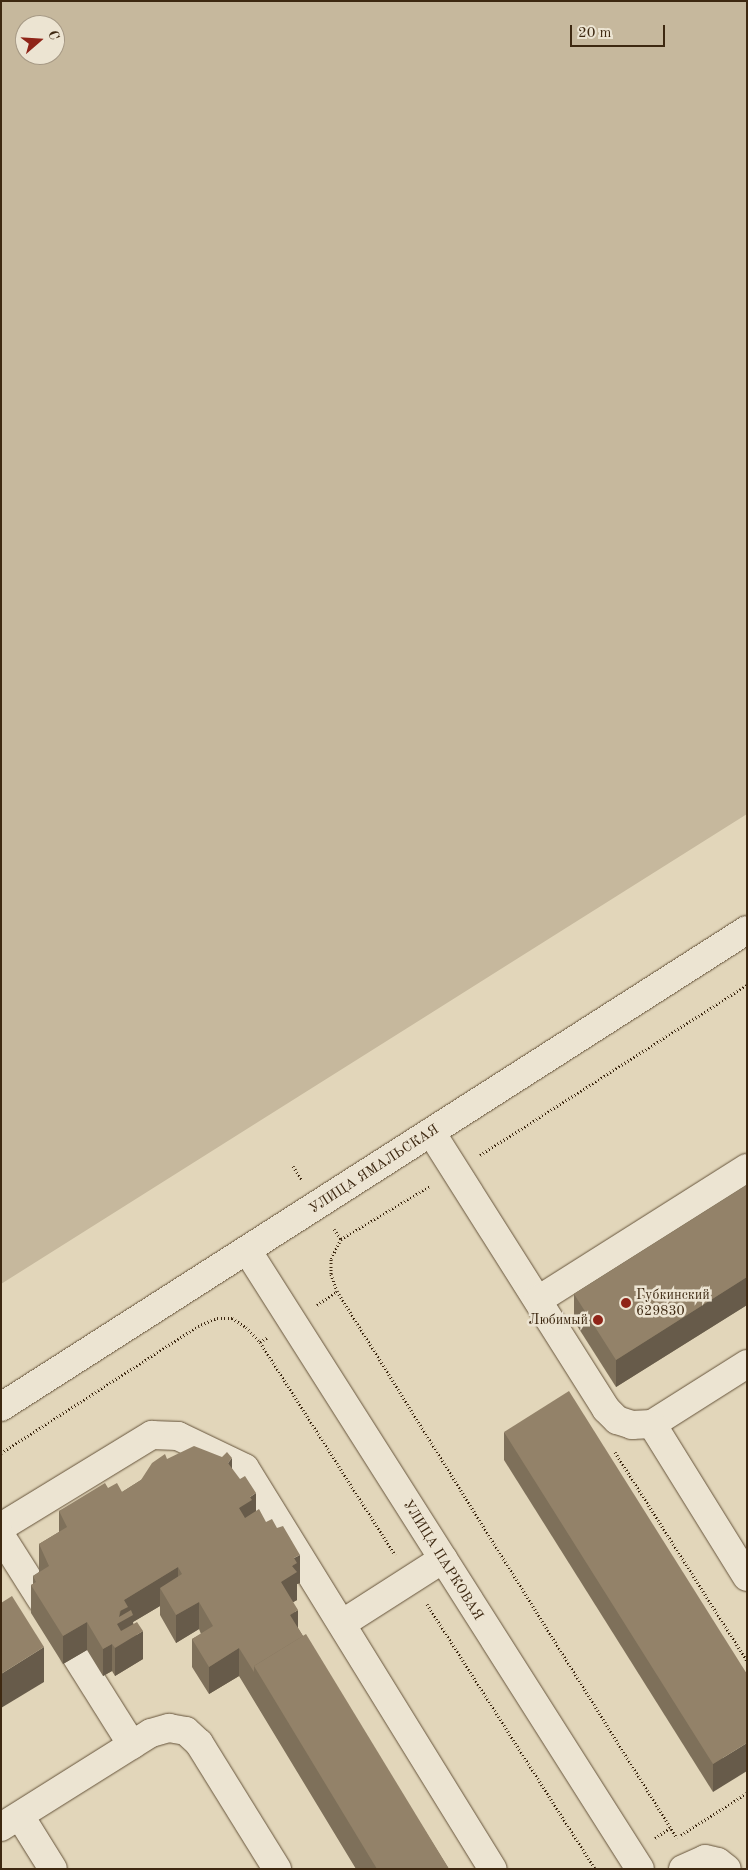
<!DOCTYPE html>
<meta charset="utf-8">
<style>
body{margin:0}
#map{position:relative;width:748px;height:1870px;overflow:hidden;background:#e2d6ba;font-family:"Old Standard TT",serif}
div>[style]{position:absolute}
.green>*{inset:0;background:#c6b89d}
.path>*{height:3px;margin-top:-1.5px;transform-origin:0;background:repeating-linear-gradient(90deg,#3d2811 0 1px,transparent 0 3.5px)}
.roads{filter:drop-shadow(0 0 1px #66543b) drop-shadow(0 0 1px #66543b)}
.minor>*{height:28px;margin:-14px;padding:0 14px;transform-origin:14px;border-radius:14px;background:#ece4d2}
.wall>*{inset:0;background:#7e705a}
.shaded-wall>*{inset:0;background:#675b4a}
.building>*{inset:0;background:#938269}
.dots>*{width:14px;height:14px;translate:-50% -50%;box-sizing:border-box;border:2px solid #ece4d2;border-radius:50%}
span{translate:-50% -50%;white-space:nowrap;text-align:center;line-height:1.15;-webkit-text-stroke:5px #ece4d2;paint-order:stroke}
.street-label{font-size:14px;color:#3d2811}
.poi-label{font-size:14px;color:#3d2811}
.left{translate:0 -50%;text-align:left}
.right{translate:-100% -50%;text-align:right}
.frame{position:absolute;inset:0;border:2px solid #3d2811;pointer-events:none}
.north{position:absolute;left:15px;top:15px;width:50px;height:50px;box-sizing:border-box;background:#ece4d2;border:1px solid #a69985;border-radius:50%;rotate:71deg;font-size:14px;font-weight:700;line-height:20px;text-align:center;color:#3d2811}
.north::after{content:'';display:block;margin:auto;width:18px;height:22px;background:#8f2418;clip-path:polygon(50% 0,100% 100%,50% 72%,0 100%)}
.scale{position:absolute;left:570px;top:25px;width:95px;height:22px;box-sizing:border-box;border:2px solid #3d2811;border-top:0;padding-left:6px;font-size:15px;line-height:18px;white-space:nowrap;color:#3d2811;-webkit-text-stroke:4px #ece4d2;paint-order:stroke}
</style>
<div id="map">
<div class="green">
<div style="clip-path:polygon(evenodd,1px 1px,747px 1px,747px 814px,1px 1284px,1px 1px,25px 25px,55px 25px,55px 55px,25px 55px,25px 25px)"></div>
</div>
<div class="path">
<div style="left:480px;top:1155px;width:317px;rotate:-32.5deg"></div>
<div style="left:293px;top:1166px;width:17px;rotate:57deg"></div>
<div style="left:334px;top:1229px;width:12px;rotate:55deg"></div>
<div style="left:341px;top:1239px;width:22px;rotate:117deg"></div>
<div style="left:331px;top:1259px;width:15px;rotate:90deg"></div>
<div style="left:331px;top:1274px;width:18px;rotate:71deg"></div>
<div style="left:337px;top:1291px;width:644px;rotate:58.14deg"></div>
<div style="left:341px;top:1239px;width:104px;rotate:-30.8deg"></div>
<div style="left:317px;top:1305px;width:24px;rotate:-35deg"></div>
<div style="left:260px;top:1342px;width:252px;rotate:57.6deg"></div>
<div style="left:615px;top:1452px;width:247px;rotate:57.7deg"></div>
<div style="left:1px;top:1453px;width:234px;rotate:-32.8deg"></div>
<div style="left:198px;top:1326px;width:21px;rotate:-23deg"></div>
<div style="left:217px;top:1318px;width:15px"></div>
<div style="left:232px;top:1318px;width:17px;rotate:33deg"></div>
<div style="left:246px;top:1327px;width:21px;rotate:47deg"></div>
<div style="left:260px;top:1342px;width:9px;rotate:-32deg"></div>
<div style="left:427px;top:1604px;width:314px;rotate:57.6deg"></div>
<div style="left:681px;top:1835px;width:78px;rotate:-32.5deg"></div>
<div style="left:655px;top:1838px;width:18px;rotate:-34deg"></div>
</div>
<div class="roads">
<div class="minor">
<div style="left:431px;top:1132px;width:328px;rotate:57.7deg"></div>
<div style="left:606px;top:1409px;width:16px;rotate:45deg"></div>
<div style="left:617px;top:1420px;width:16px;rotate:18deg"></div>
<div style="left:632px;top:1425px;width:20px;rotate:-3deg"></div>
<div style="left:247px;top:1250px;width:733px;rotate:57.59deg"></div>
<div style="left:538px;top:1300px;width:247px;rotate:-32.3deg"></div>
<div style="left:747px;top:1364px;width:112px;rotate:147.7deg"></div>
<div style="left:652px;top:1424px;width:180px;rotate:58.2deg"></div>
<div style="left:1px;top:1407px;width:885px;rotate:-32.6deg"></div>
<div style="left:1px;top:1527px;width:177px;rotate:-31.4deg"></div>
<div style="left:152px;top:1435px;width:26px;rotate:2deg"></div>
<div style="left:178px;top:1436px;width:74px;rotate:25.5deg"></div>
<div style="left:245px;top:1468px;width:471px;rotate:58.3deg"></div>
<div style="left:1px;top:1536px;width:75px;rotate:57.6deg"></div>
<div style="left:343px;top:1623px;width:119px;rotate:-32.6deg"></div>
<div style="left:76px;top:1656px;width:105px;rotate:57.8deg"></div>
<div style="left:20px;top:1816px;width:62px;rotate:58.1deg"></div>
<div style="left:1px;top:1827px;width:177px;rotate:-32.1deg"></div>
<div style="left:151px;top:1733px;width:19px;rotate:-16deg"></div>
<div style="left:169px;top:1728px;width:17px;rotate:10deg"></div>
<div style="left:186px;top:1731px;width:18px;rotate:43deg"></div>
<div style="left:199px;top:1743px;width:148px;rotate:58.2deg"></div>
<div style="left:683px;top:1869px;width:24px;rotate:-24deg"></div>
<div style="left:705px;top:1859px;width:13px;rotate:13deg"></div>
<div style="left:718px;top:1862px;width:11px;rotate:38deg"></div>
</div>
</div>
<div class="wall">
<div style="clip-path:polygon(747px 1185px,747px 1305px,616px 1387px,574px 1321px,574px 1294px)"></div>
<div style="clip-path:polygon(504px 1432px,747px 1674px,713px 1792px,504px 1460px)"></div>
<div style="clip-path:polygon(167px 1459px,232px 1469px,256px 1511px,300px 1583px,297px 1584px,297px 1600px,293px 1602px,298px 1628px,449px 1869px,356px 1869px,239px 1676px,209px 1694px,192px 1667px,192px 1639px,201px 1634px,199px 1629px,176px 1643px,160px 1615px,160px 1606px,133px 1622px,143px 1659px,115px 1676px,112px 1671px,103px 1676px,87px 1650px,63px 1664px,31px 1613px,31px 1585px,33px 1584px,33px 1576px,39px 1572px,39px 1544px,59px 1532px,59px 1511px,108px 1488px,122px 1492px,141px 1480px)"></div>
</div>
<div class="shaded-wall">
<div style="clip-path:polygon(747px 1277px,747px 1305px,616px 1387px,616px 1360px)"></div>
<div style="clip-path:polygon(232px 1458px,232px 1486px,228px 1463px)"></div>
<div style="clip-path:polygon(256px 1493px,256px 1521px,239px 1535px,239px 1508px,250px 1497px)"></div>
<div style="clip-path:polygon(300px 1555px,300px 1583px,297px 1584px,297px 1600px,281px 1609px,281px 1582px,292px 1566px,294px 1558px)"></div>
<div style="clip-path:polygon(178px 1567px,178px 1595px,160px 1588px,160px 1606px,133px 1622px,133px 1637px,143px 1631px,143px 1659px,115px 1676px,115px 1648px,117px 1624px,124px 1600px)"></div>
<div style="clip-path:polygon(199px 1602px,199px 1629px,176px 1643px,176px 1615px)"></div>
<div style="clip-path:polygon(298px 1610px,298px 1637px,290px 1615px)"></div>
<div style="clip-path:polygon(87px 1622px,87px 1650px,63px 1664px,63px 1636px)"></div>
<div style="clip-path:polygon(112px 1644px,112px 1671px,103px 1676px,103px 1649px)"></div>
<div style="clip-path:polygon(44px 1647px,44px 1682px,1px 1708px,1px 1674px)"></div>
<div style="clip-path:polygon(239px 1648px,239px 1676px,209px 1694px,209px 1667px)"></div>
<div style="clip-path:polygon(747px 1743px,747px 1771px,713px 1792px,713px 1764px)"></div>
</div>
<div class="building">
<div style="clip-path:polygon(747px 1185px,747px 1277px,616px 1360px,574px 1294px)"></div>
<div style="clip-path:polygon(569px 1391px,747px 1674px,747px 1743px,713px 1764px,504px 1432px)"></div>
<div style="clip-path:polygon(194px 1446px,222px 1457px,227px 1452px,232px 1458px,228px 1463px,240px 1479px,245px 1476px,256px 1493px,250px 1497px,252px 1500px,239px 1508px,245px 1518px,259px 1509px,266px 1522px,272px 1519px,277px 1528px,283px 1526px,300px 1555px,294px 1558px,297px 1563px,292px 1566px,297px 1572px,281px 1582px,298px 1610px,290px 1615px,303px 1636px,254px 1666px,254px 1672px,239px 1648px,209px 1667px,192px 1639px,213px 1626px,199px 1602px,176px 1615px,160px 1588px,182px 1574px,178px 1567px,124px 1600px,128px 1607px,120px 1611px,119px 1617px,131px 1610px,133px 1615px,117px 1624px,121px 1631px,137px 1622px,143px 1631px,115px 1648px,112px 1644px,103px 1649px,87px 1622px,63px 1636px,31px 1585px,36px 1582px,33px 1576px,49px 1566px,39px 1544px,67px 1527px,59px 1511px,105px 1483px,108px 1488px,117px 1483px,122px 1492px,141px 1480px,152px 1463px,165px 1454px,167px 1459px)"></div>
<div style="clip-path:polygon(12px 1596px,44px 1647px,1px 1674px,1px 1603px)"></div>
<div style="clip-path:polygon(306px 1634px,449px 1869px,377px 1869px,254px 1666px)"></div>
</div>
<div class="dots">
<div style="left:626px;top:1303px;background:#8f2418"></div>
<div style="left:598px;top:1320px;background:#8f2418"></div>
</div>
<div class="street-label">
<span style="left:374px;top:1169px;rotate:-33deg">УЛИЦА ЯМАЛЬСКАЯ</span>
<span style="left:443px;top:1560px;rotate:58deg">УЛИЦА ПАРКОВАЯ</span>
</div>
<div class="poi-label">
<span class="left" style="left:636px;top:1303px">Губкинский<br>629830</span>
<span class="right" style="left:588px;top:1320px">Любимый</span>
</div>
<div class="frame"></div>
<div class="north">С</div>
<div class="scale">20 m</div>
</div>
